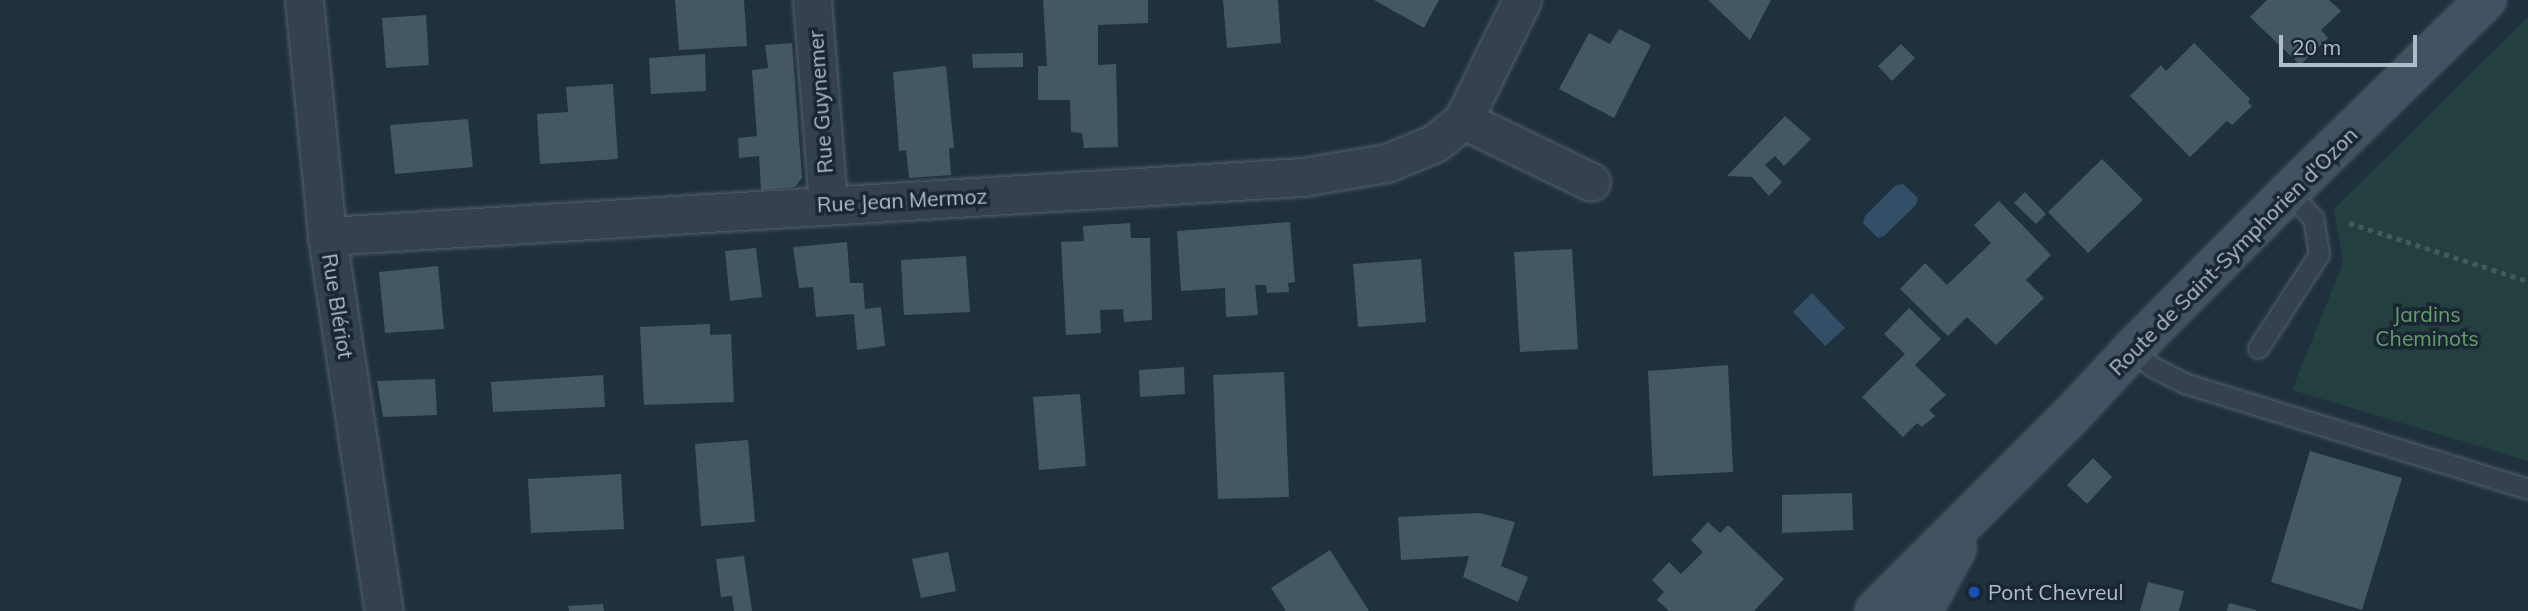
<!DOCTYPE html>
<meta charset="utf-8">
<style>
body{margin:0}
#map{position:relative;width:2528px;height:611px;overflow:hidden;background:#20313e;font-family:Mulish,sans-serif}
div>[style]{position:absolute}
.green>*{inset:0;background:#233f3f}
.water>*{inset:0;background:#324f67}
.building>*{inset:0;background:#445765}
.path>*{height:4.5px;margin-top:-2.25px;transform-origin:0;background:repeating-linear-gradient(90deg,#405b5b 0 5px,transparent 0 10px)}
.roads{filter:drop-shadow(0 0 2px #53606c) drop-shadow(0 0 2px #53606c)}
.lane>*{height:19px;margin:-9.5px;padding:0 9.5px;transform-origin:9.5px;border-radius:9.5px;background:#35424e}
.street>*{height:37px;margin:-18.5px;padding:0 18.5px;transform-origin:18.5px;border-radius:18.5px;background:#35424e}
.secondary>*{height:38px;margin:-19px;padding:0 19px;transform-origin:19px;border-radius:19px;background:#425262}
.dots>*{width:19px;height:19px;translate:-50% -50%;box-sizing:border-box;border:4px solid #1a2733;border-radius:50%}
span{translate:-50% -50%;white-space:nowrap;text-align:center;line-height:1.15;-webkit-text-stroke:7px #1a2733;paint-order:stroke}
.street-label{font-size:21px;color:#b0bdca}
.park-label{font-size:21px;color:#659d6b}
.poi-label{font-size:21px;color:#b0bdca}
.left{translate:0 -50%;text-align:left}
.scale{position:absolute;left:2279px;top:35px;width:138px;height:32px;box-sizing:border-box;border:4px solid #b0bdca;border-top:0;padding-left:9px;font-size:21px;line-height:24px;white-space:nowrap;color:#b0bdca;-webkit-text-stroke:5px #1a2733;paint-order:stroke}
</style>
<div id="map">
<div class="green">
<div style="clip-path:polygon(2528px 17px,2528px 461px,2292px 390px,2343px 263px,2334px 209px)"></div>
</div>
<div class="water">
<div style="clip-path:polygon(1903px 184px,1918px 198px,1916px 205px,1884px 236px,1878px 238px,1863px 223px,1865px 216px,1896px 185px)"></div>
<div style="clip-path:polygon(1812px 293px,1845px 328px,1825px 346px,1793px 312px)"></div>
</div>
<div class="building">
<div style="clip-path:polygon(675px 0,744px 0,747px 46px,679px 50px)"></div>
<div style="clip-path:polygon(1043px 0,1148px 0,1148px 23px,1098px 25px,1098px 65px,1116px 64px,1118px 147px,1084px 148px,1082px 133px,1071px 132px,1070px 100px,1038px 100px,1038px 66px,1047px 66px)"></div>
<div style="clip-path:polygon(1223px 0,1278px 0,1281px 43px,1227px 48px)"></div>
<div style="clip-path:polygon(1374px 0,1439px 0,1424px 28px)"></div>
<div style="clip-path:polygon(1708px 0,1771px 0,1750px 40px)"></div>
<div style="clip-path:polygon(2267px 0,2329px 0,2341px 11px,2321px 30px,2328px 38px,2300px 65px,2250px 17px)"></div>
<div style="clip-path:polygon(426px 15px,429px 65px,386px 68px,382px 18px)"></div>
<div style="clip-path:polygon(1619px 29px,1651px 45px,1614px 118px,1559px 89px,1589px 33px,1610px 44px)"></div>
<div style="clip-path:polygon(792px 43px,802px 178px,795px 187px,761px 190px,759px 156px,739px 158px,738px 138px,757px 136px,752px 70px,768px 68px,765px 45px)"></div>
<div style="clip-path:polygon(2194px 43px,2250px 99px,2248px 102px,2252px 106px,2232px 125px,2227px 121px,2190px 157px,2130px 96px,2161px 65px,2166px 71px)"></div>
<div style="clip-path:polygon(1901px 44px,1915px 58px,1892px 81px,1878px 66px)"></div>
<div style="clip-path:polygon(1023px 53px,1023px 67px,973px 68px,972px 54px)"></div>
<div style="clip-path:polygon(705px 54px,706px 91px,651px 94px,649px 58px)"></div>
<div style="clip-path:polygon(946px 66px,954px 148px,949px 148px,951px 175px,909px 178px,906px 150px,899px 151px,893px 72px)"></div>
<div style="clip-path:polygon(613px 84px,618px 159px,540px 164px,537px 114px,568px 112px,566px 87px)"></div>
<div style="clip-path:polygon(1785px 116px,1811px 139px,1784px 166px,1775px 156px,1765px 165px,1782px 182px,1769px 196px,1752px 177px,1727px 176px)"></div>
<div style="clip-path:polygon(468px 119px,473px 167px,395px 174px,390px 125px)"></div>
<div style="clip-path:polygon(2102px 159px,2143px 200px,2088px 253px,2048px 212px)"></div>
<div style="clip-path:polygon(2025px 192px,2046px 214px,2036px 224px,2014px 203px)"></div>
<div style="clip-path:polygon(1999px 201px,2051px 255px,2026px 280px,2044px 298px,1996px 345px,1967px 317px,1948px 336px,1900px 289px,1925px 263px,1947px 285px,1991px 243px,1974px 225px)"></div>
<div style="clip-path:polygon(1290px 222px,1295px 282px,1288px 283px,1289px 292px,1267px 293px,1266px 285px,1255px 285px,1258px 315px,1226px 317px,1225px 288px,1181px 291px,1177px 231px)"></div>
<div style="clip-path:polygon(1130px 223px,1131px 238px,1150px 238px,1152px 320px,1124px 322px,1123px 309px,1100px 310px,1101px 333px,1066px 335px,1061px 242px,1084px 241px,1083px 226px)"></div>
<div style="clip-path:polygon(847px 242px,850px 283px,863px 283px,865px 309px,881px 307px,885px 346px,857px 350px,854px 314px,816px 317px,813px 287px,799px 288px,793px 247px)"></div>
<div style="clip-path:polygon(756px 248px,762px 297px,730px 301px,725px 251px)"></div>
<div style="clip-path:polygon(1572px 249px,1578px 349px,1520px 352px,1514px 252px)"></div>
<div style="clip-path:polygon(966px 256px,970px 312px,904px 315px,901px 260px)"></div>
<div style="clip-path:polygon(1421px 259px,1426px 322px,1358px 327px,1353px 264px)"></div>
<div style="clip-path:polygon(438px 266px,444px 329px,385px 333px,379px 272px)"></div>
<div style="clip-path:polygon(1909px 308px,1941px 339px,1915px 365px,1946px 395px,1929px 410px,1935px 416px,1922px 427px,1917px 423px,1903px 437px,1862px 397px,1905px 354px,1884px 334px)"></div>
<div style="clip-path:polygon(710px 324px,710px 335px,731px 334px,734px 402px,644px 405px,640px 327px)"></div>
<div style="clip-path:polygon(1728px 365px,1733px 472px,1653px 476px,1648px 371px)"></div>
<div style="clip-path:polygon(1184px 367px,1185px 394px,1140px 397px,1139px 370px)"></div>
<div style="clip-path:polygon(1284px 372px,1289px 497px,1218px 499px,1213px 375px)"></div>
<div style="clip-path:polygon(603px 375px,605px 407px,493px 412px,491px 382px)"></div>
<div style="clip-path:polygon(435px 379px,437px 415px,383px 417px,377px 381px)"></div>
<div style="clip-path:polygon(1080px 394px,1086px 466px,1039px 470px,1033px 397px)"></div>
<div style="clip-path:polygon(748px 440px,755px 522px,701px 526px,695px 444px)"></div>
<div style="clip-path:polygon(2310px 451px,2402px 478px,2362px 610px,2271px 582px)"></div>
<div style="clip-path:polygon(2093px 458px,2112px 477px,2087px 504px,2067px 485px)"></div>
<div style="clip-path:polygon(621px 474px,624px 529px,531px 533px,528px 479px)"></div>
<div style="clip-path:polygon(1852px 493px,1853px 530px,1782px 533px,1782px 495px)"></div>
<div style="clip-path:polygon(1479px 513px,1515px 522px,1501px 566px,1528px 577px,1518px 602px,1463px 577px,1469px 556px,1401px 560px,1398px 517px)"></div>
<div style="clip-path:polygon(1708px 522px,1720px 533px,1728px 525px,1784px 579px,1754px 611px,1669px 611px,1657px 600px,1664px 592px,1652px 580px,1669px 562px,1681px 574px,1703px 552px,1691px 540px)"></div>
<div style="clip-path:polygon(1330px 550px,1369px 611px,1286px 611px,1271px 588px)"></div>
<div style="clip-path:polygon(948px 552px,956px 591px,921px 598px,912px 559px)"></div>
<div style="clip-path:polygon(744px 556px,752px 611px,734px 611px,732px 596px,721px 597px,716px 559px)"></div>
<div style="clip-path:polygon(2148px 582px,2184px 591px,2179px 611px,2140px 611px)"></div>
<div style="clip-path:polygon(2229px 603px,2256px 610px,2256px 611px,2227px 611px)"></div>
<div style="clip-path:polygon(603px 604px,604px 611px,569px 611px,568px 606px)"></div>
</div>
<div class="path">
<div style="left:2349px;top:223px;width:188px;rotate:18deg"></div>
</div>
<div class="roads">
<div class="lane">
<div style="left:2258px;top:348px;width:112px;rotate:-57deg"></div>
<div style="left:2319px;top:254px;width:36px;rotate:-99deg"></div>
<div style="left:2313px;top:218px;width:35px;rotate:-133deg"></div>
<div style="left:2132px;top:350px;width:25px;rotate:40deg"></div>
<div style="left:2151px;top:366px;width:37px;rotate:27deg"></div>
<div style="left:2184px;top:383px;width:360px;rotate:17.1deg"></div>
</div>
<div class="street">
<div style="left:304px;top:0;width:237px;rotate:84.4deg"></div>
<div style="left:327px;top:236px;width:379px;rotate:81.4deg"></div>
<div style="left:812px;top:0;width:205px;rotate:85.5deg"></div>
<div style="left:1463px;top:120px;width:142px;rotate:25.8deg"></div>
<div style="left:327px;top:236px;width:978px;rotate:-3.46deg"></div>
<div style="left:1303px;top:177px;width:85px;rotate:-9.5deg"></div>
<div style="left:1387px;top:163px;width:52px;rotate:-22.6deg"></div>
<div style="left:1435px;top:143px;width:36px;rotate:-39deg"></div>
<div style="left:1463px;top:120px;width:134px;rotate:-63.8deg"></div>
</div>
<div class="secondary">
<div style="left:1875px;top:611px;width:272px;rotate:-44.9deg"></div>
<div style="left:2068px;top:419px;width:94px;rotate:-47.2deg"></div>
<div style="left:2132px;top:350px;width:223px;rotate:-45.2deg"></div>
<div style="left:2289px;top:192px;width:275px;rotate:-44.3deg"></div>
<div style="left:1922px;top:611px;width:71px;rotate:-61.3deg"></div>
</div>
</div>
<div class="dots">
<div style="left:1974px;top:592px;background:#1a4fb4"></div>
</div>
<div class="street-label">
<span style="left:820px;top:102px;rotate:-94deg">Rue Guynemer</span>
<span style="left:902px;top:200px;rotate:-3deg">Rue Jean Mermoz</span>
<span style="left:2233px;top:251px;rotate:-45deg">Route de Saint-Symphorien d'Ozon</span>
<span style="left:338px;top:306px;rotate:81deg">Rue Blériot</span>
</div>
<div class="park-label">
<span style="left:2427px;top:326px">Jardins<br>Cheminots</span>
</div>
<div class="poi-label">
<span class="left" style="left:1988px;top:592px">Pont Chevreul</span>
</div>
<div class="scale">20 m</div>
</div>
